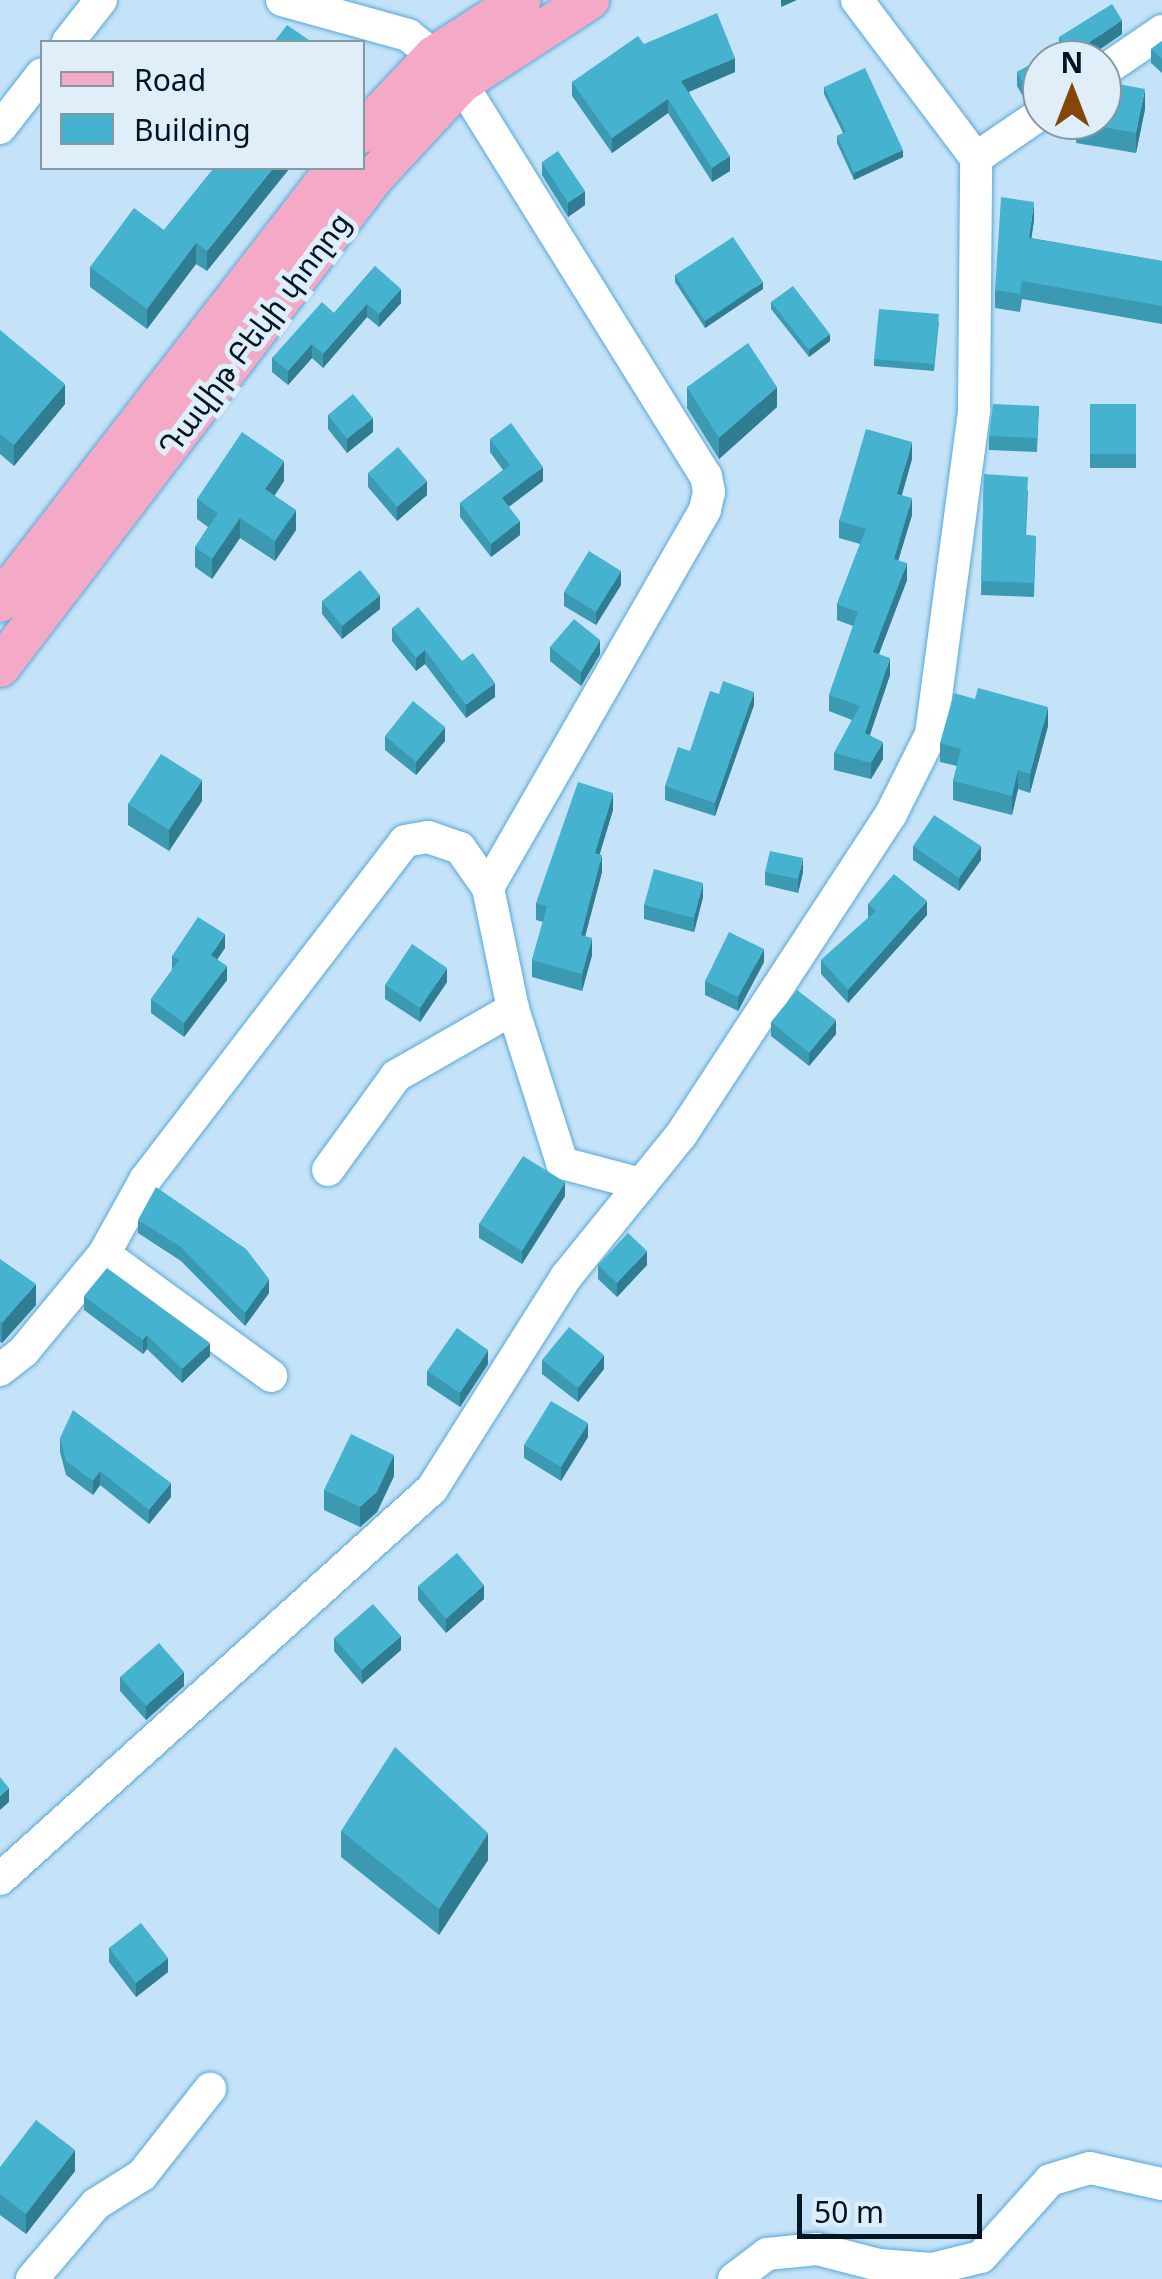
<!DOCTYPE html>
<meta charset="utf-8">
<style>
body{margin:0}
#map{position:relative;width:1162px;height:2279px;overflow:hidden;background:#c5e3f8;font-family:Georgia,"Noto Sans Armenian",serif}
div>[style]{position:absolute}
.roads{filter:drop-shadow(0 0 2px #59a8d9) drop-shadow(0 0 2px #59a8d9)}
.minor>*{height:32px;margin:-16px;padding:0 16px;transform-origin:16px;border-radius:16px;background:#fff}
.major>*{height:40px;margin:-20px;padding:0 20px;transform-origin:20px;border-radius:20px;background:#f4aac6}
.wall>*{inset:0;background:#3b99b2}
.shaded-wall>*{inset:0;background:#307d91}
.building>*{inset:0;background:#45b2cf}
span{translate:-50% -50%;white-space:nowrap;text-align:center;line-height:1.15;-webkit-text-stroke:10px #dfeef8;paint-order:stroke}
.street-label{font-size:30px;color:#001624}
.legend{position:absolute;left:40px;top:40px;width:325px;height:130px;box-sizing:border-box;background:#dfeef8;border:2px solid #8698a3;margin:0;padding:12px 18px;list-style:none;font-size:30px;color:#001624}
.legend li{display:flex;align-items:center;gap:20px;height:50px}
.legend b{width:50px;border:2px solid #8698a3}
.north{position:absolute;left:1022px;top:40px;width:100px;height:100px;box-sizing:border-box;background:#dfeef8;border:2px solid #8698a3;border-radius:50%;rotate:0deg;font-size:28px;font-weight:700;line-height:40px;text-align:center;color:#001624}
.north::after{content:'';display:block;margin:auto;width:35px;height:45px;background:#854707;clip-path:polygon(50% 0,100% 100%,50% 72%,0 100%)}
.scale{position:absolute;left:797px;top:2194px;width:185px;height:45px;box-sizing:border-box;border:5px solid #001624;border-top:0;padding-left:12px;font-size:30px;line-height:35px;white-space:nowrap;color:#001624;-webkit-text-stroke:8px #dfeef8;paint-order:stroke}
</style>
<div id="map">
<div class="roads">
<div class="minor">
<div style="left:282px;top:0;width:131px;rotate:15.5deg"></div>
<div style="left:408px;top:35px;width:33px;rotate:39deg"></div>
<div style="left:68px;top:42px;width:53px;rotate:-51.8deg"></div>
<div style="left:1102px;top:72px;width:73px;rotate:-34.3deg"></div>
<div style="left:461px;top:83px;width:463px;rotate:58.1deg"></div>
<div style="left:706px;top:476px;width:16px;rotate:79deg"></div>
<div style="left:709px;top:492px;width:18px;rotate:103deg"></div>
<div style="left:705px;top:510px;width:436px;rotate:119.9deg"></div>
<div style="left:488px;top:888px;width:124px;rotate:78.3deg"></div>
<div style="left:513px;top:1009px;width:162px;rotate:72.3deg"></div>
<div style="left:562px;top:1163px;width:82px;rotate:14.9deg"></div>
<div style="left:0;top:128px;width:68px;rotate:-52.1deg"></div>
<div style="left:976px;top:158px;width:80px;rotate:-34.3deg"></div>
<div style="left:328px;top:1170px;width:116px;rotate:-54.1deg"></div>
<div style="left:396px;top:1076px;width:135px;rotate:-29.8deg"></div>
<div style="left:104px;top:1254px;width:85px;rotate:-61deg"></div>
<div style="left:145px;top:1180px;width:427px;rotate:-52.5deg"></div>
<div style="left:405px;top:841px;width:23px;rotate:-10deg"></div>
<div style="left:428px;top:837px;width:34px;rotate:19deg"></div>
<div style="left:460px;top:848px;width:49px;rotate:55deg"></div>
<div style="left:0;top:1370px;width:31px;rotate:-38deg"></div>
<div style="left:24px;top:1351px;width:126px;rotate:-50.5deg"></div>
<div style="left:104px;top:1254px;width:207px;rotate:36.1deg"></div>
<div style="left:0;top:1879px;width:582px;rotate:-42.08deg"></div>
<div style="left:432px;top:1489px;width:251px;rotate:-57.7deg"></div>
<div style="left:566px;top:1277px;width:183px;rotate:-51deg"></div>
<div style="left:681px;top:1135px;width:384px;rotate:-56.8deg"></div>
<div style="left:891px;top:814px;width:89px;rotate:-63.4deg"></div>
<div style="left:931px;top:734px;width:327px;rotate:-82.4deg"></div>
<div style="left:974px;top:410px;width:252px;rotate:-89.5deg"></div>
<div style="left:976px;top:158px;width:198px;rotate:-127deg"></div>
<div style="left:32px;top:2279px;width:99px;rotate:-49.5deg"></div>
<div style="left:96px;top:2204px;width:54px;rotate:-32.2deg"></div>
<div style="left:142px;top:2175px;width:110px;rotate:-51.7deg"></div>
<div style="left:734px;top:2279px;width:41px;rotate:-37.1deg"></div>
<div style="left:767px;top:2254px;width:50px;rotate:-5.7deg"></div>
<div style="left:817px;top:2249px;width:64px;rotate:14.5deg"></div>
<div style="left:879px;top:2265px;width:53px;rotate:4.3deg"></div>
<div style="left:932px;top:2269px;width:50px;rotate:-13.8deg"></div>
<div style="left:981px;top:2257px;width:103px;rotate:-48.1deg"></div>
<div style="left:1050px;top:2180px;width:42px;rotate:-16.7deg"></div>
<div style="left:1090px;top:2168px;width:74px;rotate:12.5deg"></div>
</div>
<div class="major">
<div style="left:362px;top:133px;width:105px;rotate:-46.9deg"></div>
<div style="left:434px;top:56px;width:103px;rotate:-32.8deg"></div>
<div style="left:0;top:602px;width:549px;rotate:-52.25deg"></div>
<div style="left:0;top:667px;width:615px;rotate:-52.66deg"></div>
<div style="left:373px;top:178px;width:129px;rotate:-47.2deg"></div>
<div style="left:461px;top:83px;width:153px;rotate:-33deg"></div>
</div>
</div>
<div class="wall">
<div style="clip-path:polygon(1122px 34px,1090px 56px,1088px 60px,1042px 60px,1042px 92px,1025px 100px,1017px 86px,1017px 72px,1059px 49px,1059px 37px)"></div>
<div style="clip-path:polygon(1162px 41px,1162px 73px,1151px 63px,1151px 49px)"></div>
<div style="clip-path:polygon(644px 44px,735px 72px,689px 92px,730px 171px,712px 182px,668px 113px,612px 153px,572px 96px,572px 82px)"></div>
<div style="clip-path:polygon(824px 87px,903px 157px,854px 180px,837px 143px,837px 136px,843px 133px,824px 94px)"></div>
<div style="clip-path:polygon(1145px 109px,1136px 153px,1076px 143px,1077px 120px)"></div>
<div style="clip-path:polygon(542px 162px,585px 205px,568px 217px,542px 175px)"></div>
<div style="clip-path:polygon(214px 168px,207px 271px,196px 264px,147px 329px,90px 287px,90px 267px,164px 230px)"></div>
<div style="clip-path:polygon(1034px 220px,1031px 238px,1162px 261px,1162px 324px,1022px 299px,1020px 312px,995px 308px,995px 290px)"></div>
<div style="clip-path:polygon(375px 266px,401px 303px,379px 327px,367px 317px,323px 368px,312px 358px,288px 385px,272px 372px,272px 358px,334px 313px)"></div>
<div style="clip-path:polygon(675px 275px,763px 289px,705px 328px,675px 282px)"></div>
<div style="clip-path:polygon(771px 302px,830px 341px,809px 357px,771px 309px)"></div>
<div style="clip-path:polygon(939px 321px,934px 371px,874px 366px,874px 359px)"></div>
<div style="clip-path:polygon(0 330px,65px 404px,14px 466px,0 454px)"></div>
<div style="clip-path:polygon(687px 387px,777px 407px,719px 459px,687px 408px)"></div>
<div style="clip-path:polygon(1090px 404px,1136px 404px,1136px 468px,1090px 468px)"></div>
<div style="clip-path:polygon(1039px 406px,1037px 452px,989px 450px,989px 436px)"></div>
<div style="clip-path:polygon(328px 415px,373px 432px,347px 453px,328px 429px)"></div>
<div style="clip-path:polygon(490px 439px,543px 481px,508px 507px,520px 535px,491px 557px,460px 517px,460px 503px,503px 470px,490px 452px)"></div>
<div style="clip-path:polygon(912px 459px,902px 495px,912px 515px,898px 560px,907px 580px,879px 654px,890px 675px,870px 735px,883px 759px,871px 779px,834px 770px,834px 753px,852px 720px,829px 711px,829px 695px,853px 626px,837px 620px,837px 604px,860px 544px,839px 538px,839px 521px)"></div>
<div style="clip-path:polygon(368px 473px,427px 495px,397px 521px,368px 487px)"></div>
<div style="clip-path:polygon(984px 474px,1028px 491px,1026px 535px,1036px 536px,1034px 597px,981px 595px)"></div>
<div style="clip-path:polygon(284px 481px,275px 495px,296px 530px,275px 561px,240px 538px,212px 579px,195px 567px,195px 547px,208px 527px,197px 519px,197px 499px)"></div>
<div style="clip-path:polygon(621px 585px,596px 625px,564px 606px,564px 592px)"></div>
<div style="clip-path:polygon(322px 601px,380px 609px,342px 639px,322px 614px)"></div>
<div style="clip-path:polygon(392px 628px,462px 661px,495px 697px,466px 718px,425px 664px,416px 671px,392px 641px)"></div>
<div style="clip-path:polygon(550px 647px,600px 654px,581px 686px,550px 661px)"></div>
<div style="clip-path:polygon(719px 694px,754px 705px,715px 816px,665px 800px,665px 786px,690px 751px)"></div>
<div style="clip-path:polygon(1048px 726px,1030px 793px,1018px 789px,1012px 815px,953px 800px,953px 781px,957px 766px,940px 762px,940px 743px)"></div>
<div style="clip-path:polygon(385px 736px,445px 741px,416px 775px,385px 750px)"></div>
<div style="clip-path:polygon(202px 801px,169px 851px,128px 825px,128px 804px)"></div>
<div style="clip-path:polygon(613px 810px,599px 855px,602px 872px,585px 936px,592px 955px,582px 991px,532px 977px,532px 960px,543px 922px,536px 920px,536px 903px)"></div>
<div style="clip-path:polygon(913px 846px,981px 860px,959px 891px,913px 860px)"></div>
<div style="clip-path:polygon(765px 872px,803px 872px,798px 893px,765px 885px)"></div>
<div style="clip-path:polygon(703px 897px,694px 932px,644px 919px,644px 905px)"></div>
<div style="clip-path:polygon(868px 904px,927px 915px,848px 1003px,821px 974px,821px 960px,868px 918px)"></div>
<div style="clip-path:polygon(225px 948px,217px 959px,227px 980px,184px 1037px,151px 1013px,151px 999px,172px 970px,172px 956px)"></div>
<div style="clip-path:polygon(764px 962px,738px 1011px,705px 995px,705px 981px)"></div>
<div style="clip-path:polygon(447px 982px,420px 1022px,385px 999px,385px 985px)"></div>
<div style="clip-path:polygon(771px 1022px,836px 1034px,809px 1066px,771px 1036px)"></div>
<div style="clip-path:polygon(565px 1196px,522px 1264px,479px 1238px,479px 1224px)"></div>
<div style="clip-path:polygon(138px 1220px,269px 1293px,245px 1326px,181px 1261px,138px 1233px)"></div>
<div style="clip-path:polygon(0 1259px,36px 1305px,2px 1343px,0 1342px)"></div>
<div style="clip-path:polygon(598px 1265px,647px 1265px,617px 1297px,598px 1279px)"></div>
<div style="clip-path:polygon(84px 1296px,210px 1356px,182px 1383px,147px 1349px,143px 1354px,84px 1310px)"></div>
<div style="clip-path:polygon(542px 1360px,604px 1369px,578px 1402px,542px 1374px)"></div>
<div style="clip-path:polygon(488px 1364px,460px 1407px,427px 1385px,427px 1371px)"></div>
<div style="clip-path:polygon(588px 1437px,561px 1481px,524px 1458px,524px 1445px)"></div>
<div style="clip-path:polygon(60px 1438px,171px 1497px,149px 1524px,100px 1485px,93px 1495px,66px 1475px,60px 1452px)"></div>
<div style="clip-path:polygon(394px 1476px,377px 1512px,360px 1527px,324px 1510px,324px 1490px)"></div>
<div style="clip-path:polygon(418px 1586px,484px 1599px,446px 1633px,418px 1600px)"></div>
<div style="clip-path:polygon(334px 1638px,401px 1650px,362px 1684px,334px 1651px)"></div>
<div style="clip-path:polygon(120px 1677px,184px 1686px,146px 1720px,120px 1691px)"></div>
<div style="clip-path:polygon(341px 1831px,488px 1860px,439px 1935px,341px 1857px)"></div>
<div style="clip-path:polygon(109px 1948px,168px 1972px,136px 1997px,109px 1962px)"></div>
<div style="clip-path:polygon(0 2167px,75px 2171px,26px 2234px,0 2215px)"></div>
</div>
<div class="shaded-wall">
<div style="clip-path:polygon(781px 0,797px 0,781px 7px)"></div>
<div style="clip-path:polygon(1122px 20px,1122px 34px,1090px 56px,1088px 60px,1078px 60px,1090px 42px)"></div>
<div style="clip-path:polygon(735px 58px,735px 72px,681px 95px,681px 81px)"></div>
<div style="clip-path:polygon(1042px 78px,1042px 92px,1025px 100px,1025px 87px)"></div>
<div style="clip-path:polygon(1145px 89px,1145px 109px,1136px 153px,1136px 133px)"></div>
<div style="clip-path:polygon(668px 99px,668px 113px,612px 153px,612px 138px)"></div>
<div style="clip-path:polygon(903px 150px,903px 157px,854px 180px,854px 173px)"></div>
<div style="clip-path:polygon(730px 156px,730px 171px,712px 182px,712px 168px)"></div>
<div style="clip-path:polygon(273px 168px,290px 168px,207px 271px,207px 251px)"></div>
<div style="clip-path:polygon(585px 191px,585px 205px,568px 217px,568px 203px)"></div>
<div style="clip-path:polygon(1034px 202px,1034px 220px,1029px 256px,1029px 238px)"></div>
<div style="clip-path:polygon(196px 243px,196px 264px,147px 329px,147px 309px)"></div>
<div style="clip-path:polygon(763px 282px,763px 289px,705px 328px,705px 321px)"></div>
<div style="clip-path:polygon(401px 289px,401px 303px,379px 327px,379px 314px)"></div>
<div style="clip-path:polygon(367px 304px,367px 317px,323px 368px,323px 354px)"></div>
<div style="clip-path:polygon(830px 334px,830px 341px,809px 357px,809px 350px)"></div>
<div style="clip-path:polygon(312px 344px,312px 358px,288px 385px,288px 371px)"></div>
<div style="clip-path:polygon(65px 384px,65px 404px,14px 466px,14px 445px)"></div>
<div style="clip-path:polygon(777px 387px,777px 407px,719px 459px,719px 438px)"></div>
<div style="clip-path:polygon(373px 418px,373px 432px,347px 453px,347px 439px)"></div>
<div style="clip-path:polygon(912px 442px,912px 459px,897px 511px,897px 494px)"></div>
<div style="clip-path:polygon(284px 461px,284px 481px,265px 509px,265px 489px)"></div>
<div style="clip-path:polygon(543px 467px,543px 481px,502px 512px,502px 498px)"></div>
<div style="clip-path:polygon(427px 481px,427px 495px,397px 521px,397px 507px)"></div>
<div style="clip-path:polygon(912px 498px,912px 515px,894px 575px,894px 559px)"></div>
<div style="clip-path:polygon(296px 510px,296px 530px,275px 561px,275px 541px)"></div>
<div style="clip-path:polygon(240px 518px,240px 538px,212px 579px,212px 559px)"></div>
<div style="clip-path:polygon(520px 521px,520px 535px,491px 557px,491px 544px)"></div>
<div style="clip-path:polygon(907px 563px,907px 580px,873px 669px,873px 652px)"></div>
<div style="clip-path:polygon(621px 571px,621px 585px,596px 625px,596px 612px)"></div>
<div style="clip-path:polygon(380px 595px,380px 609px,342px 639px,342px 626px)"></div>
<div style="clip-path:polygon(600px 640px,600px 654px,581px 686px,581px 672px)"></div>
<div style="clip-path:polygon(425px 650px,425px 664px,416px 671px,416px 658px)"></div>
<div style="clip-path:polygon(890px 658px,890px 675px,865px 749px,865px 733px)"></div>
<div style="clip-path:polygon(495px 683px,495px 697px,466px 718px,466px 705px)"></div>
<div style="clip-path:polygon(754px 692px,754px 705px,715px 816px,715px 803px)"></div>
<div style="clip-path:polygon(1048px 707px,1048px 726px,1030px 793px,1030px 774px)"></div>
<div style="clip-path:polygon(445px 727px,445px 741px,416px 775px,416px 762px)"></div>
<div style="clip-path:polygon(883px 742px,883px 759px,871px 779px,871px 763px)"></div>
<div style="clip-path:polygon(1018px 770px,1018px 789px,1012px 815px,1012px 796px)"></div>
<div style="clip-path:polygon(202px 780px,202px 801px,169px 851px,169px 830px)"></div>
<div style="clip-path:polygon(613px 793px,613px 810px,595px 870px,595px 853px)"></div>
<div style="clip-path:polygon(981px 846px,981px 860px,959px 891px,959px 878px)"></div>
<div style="clip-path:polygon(602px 855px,602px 872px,581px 952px,581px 935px)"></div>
<div style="clip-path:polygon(803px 858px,803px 872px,798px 893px,798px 879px)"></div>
<div style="clip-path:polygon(703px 883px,703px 897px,694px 932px,694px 918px)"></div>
<div style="clip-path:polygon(927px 901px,927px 915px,848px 1003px,848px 990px)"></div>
<div style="clip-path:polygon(225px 934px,225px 948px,211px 969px,211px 955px)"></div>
<div style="clip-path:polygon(592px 938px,592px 955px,582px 991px,582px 974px)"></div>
<div style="clip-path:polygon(764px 949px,764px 962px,738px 1011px,738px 997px)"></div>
<div style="clip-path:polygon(227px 966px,227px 980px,184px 1037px,184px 1023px)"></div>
<div style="clip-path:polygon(447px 968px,447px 982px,420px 1022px,420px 1008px)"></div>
<div style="clip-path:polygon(836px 1020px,836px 1034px,809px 1066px,809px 1053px)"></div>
<div style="clip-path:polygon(565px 1182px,565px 1196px,522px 1264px,522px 1251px)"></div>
<div style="clip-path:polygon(647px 1251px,647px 1265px,617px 1297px,617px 1283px)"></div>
<div style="clip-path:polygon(269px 1279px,269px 1293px,245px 1326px,245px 1313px)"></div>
<div style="clip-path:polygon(36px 1284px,36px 1305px,2px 1343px,2px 1323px)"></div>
<div style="clip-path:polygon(147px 1335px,147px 1349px,143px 1354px,143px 1340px)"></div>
<div style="clip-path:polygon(210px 1343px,210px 1356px,182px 1383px,182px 1369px)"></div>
<div style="clip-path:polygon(488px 1350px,488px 1364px,460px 1407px,460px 1393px)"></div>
<div style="clip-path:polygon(604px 1355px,604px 1369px,578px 1402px,578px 1388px)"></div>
<div style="clip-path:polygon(588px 1423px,588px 1437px,561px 1481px,561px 1467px)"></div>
<div style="clip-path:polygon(394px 1455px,394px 1476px,377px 1512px,360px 1527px,360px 1507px)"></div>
<div style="clip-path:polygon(100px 1471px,100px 1485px,93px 1495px,93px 1481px)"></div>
<div style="clip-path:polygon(171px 1483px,171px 1497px,149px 1524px,149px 1510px)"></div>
<div style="clip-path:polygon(484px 1585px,484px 1599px,446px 1633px,446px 1619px)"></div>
<div style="clip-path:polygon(401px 1636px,401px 1650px,362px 1684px,362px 1670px)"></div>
<div style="clip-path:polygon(184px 1672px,184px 1686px,146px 1720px,146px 1706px)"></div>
<div style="clip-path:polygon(9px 1788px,9px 1802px,0 1810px,0 1796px)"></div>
<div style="clip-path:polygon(488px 1833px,488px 1860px,439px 1935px,439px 1909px)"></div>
<div style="clip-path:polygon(168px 1958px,168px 1972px,136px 1997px,136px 1983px)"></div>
<div style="clip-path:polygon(75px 2150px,75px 2171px,26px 2234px,26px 2214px)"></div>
</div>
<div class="building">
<div style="clip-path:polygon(1112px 4px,1122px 20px,1090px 42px,1082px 58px,1078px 60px,1042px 60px,1042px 78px,1025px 87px,1017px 72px,1065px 46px,1059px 37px)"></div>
<div style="clip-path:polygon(717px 13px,735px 58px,681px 81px,730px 156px,712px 168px,668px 99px,612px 138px,572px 82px,638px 36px,644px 44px)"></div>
<div style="clip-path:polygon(287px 25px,312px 42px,274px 42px)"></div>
<div style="clip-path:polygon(1162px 41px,1162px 59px,1151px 49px)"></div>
<div style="clip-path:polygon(865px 68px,903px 150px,854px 173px,837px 136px,846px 132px,824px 87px)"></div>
<div style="clip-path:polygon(1102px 81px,1145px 89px,1136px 133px,1076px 122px,1077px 120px,1102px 120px)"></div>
<div style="clip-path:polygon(558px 151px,585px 191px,568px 203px,542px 162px)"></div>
<div style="clip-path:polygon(214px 168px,273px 168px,207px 251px,196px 243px,147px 309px,90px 267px,134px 208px,164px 230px)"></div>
<div style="clip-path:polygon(1001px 197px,1034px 202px,1029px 238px,1162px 261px,1162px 306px,1022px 281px,1020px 294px,995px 290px)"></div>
<div style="clip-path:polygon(733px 237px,763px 282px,705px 321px,675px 275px)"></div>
<div style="clip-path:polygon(375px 266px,401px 289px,379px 314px,367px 304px,323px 354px,312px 344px,288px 371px,272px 358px,322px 302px,334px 313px)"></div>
<div style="clip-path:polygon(793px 286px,830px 334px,809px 350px,771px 302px)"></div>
<div style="clip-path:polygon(879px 309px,939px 314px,934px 364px,874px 359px)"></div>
<div style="clip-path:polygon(0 330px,65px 384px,14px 445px,0 434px)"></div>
<div style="clip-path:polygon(748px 343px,777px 387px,719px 438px,687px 387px)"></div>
<div style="clip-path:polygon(353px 394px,373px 418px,347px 439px,328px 415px)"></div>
<div style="clip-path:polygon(993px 404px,1039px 406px,1037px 438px,989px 436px)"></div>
<div style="clip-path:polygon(1090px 404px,1136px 404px,1136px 454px,1090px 454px)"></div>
<div style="clip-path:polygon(511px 423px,543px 467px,502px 498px,520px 521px,491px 544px,460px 503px,510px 465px,490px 439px)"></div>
<div style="clip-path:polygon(866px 429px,912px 442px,897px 494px,912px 498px,894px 559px,907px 563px,873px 652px,890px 658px,865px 733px,883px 742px,871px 763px,834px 753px,860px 706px,829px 695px,858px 612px,837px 604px,866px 529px,839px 521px)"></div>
<div style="clip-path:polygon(242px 432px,284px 461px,265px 489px,296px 510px,275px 541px,240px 518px,212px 559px,195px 547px,218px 513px,197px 499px)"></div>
<div style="clip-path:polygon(398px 447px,427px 481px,397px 507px,368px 473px)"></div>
<div style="clip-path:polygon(984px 474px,1028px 477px,1025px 535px,1036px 536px,1034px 583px,981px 581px)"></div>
<div style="clip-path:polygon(589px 551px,621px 571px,596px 612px,564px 592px)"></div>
<div style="clip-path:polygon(360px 570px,380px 595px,342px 626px,322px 601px)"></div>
<div style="clip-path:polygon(418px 607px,462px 661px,473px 653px,495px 683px,466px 705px,425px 650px,416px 658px,392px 628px)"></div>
<div style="clip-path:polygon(574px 619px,600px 640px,581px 672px,550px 647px)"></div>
<div style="clip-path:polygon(723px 681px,754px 692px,715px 803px,665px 786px,678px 747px,690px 751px,710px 691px,719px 694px)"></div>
<div style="clip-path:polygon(978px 688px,1048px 707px,1030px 774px,1018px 770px,1012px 796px,953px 781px,961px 749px,940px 743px,954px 693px,975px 699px)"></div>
<div style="clip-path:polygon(413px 701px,445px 727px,416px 762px,385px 736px)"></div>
<div style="clip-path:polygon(161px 754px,202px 780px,169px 830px,128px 804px)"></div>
<div style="clip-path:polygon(578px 782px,613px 793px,595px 853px,602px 855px,581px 935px,592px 938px,582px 974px,532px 960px,547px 906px,536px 903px)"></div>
<div style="clip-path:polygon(934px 815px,981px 846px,959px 878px,913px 846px)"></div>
<div style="clip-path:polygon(770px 851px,803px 858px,798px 879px,765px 872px)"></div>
<div style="clip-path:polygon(654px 869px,703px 883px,694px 918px,644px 905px)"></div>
<div style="clip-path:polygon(894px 874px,927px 901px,848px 990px,821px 960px,876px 911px,868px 904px)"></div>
<div style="clip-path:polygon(198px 917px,225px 934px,211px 955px,227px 966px,184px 1023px,151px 999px,179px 960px,172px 956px)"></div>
<div style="clip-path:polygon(729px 932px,764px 949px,738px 997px,705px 981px)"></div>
<div style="clip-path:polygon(412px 944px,447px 968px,420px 1008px,385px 985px)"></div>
<div style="clip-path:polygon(797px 990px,836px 1020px,809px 1053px,771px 1022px)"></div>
<div style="clip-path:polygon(523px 1156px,565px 1182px,522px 1251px,479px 1224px)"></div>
<div style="clip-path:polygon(156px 1187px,246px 1249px,269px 1279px,245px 1313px,181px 1247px,138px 1220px)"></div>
<div style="clip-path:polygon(628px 1233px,647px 1251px,617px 1283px,598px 1265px)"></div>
<div style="clip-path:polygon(0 1259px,36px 1284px,2px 1323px,0 1322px)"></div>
<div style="clip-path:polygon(107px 1268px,210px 1343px,182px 1369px,147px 1335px,143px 1340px,84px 1296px)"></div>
<div style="clip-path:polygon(569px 1327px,604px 1355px,578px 1388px,542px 1360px)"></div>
<div style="clip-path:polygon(457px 1328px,488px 1350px,460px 1393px,427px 1371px)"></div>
<div style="clip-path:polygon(551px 1401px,588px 1423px,561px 1467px,524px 1445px)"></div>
<div style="clip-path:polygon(73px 1410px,171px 1483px,149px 1510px,100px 1471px,93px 1481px,66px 1461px,60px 1438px)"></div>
<div style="clip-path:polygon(351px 1434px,394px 1455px,377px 1492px,360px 1507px,324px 1490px)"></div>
<div style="clip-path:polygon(457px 1553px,484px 1585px,446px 1619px,418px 1586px)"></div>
<div style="clip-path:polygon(373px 1604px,401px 1636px,362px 1670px,334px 1638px)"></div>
<div style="clip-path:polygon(159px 1643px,184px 1672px,146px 1706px,120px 1677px)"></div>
<div style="clip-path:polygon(395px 1747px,488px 1833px,439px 1909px,341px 1831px)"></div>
<div style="clip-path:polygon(0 1777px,9px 1788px,0 1796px)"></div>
<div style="clip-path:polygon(141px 1923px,168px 1958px,136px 1983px,109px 1948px)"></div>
<div style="clip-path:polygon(36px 2120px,75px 2150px,26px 2214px,0 2194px,0 2167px)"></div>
</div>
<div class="street-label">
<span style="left:254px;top:334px;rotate:-53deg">Դավիթ Բեկի փողոց</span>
</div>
<ul class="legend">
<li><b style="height:12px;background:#f4aac6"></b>Road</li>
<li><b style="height:28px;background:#45b2cf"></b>Building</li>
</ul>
<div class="north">N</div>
<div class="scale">50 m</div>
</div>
